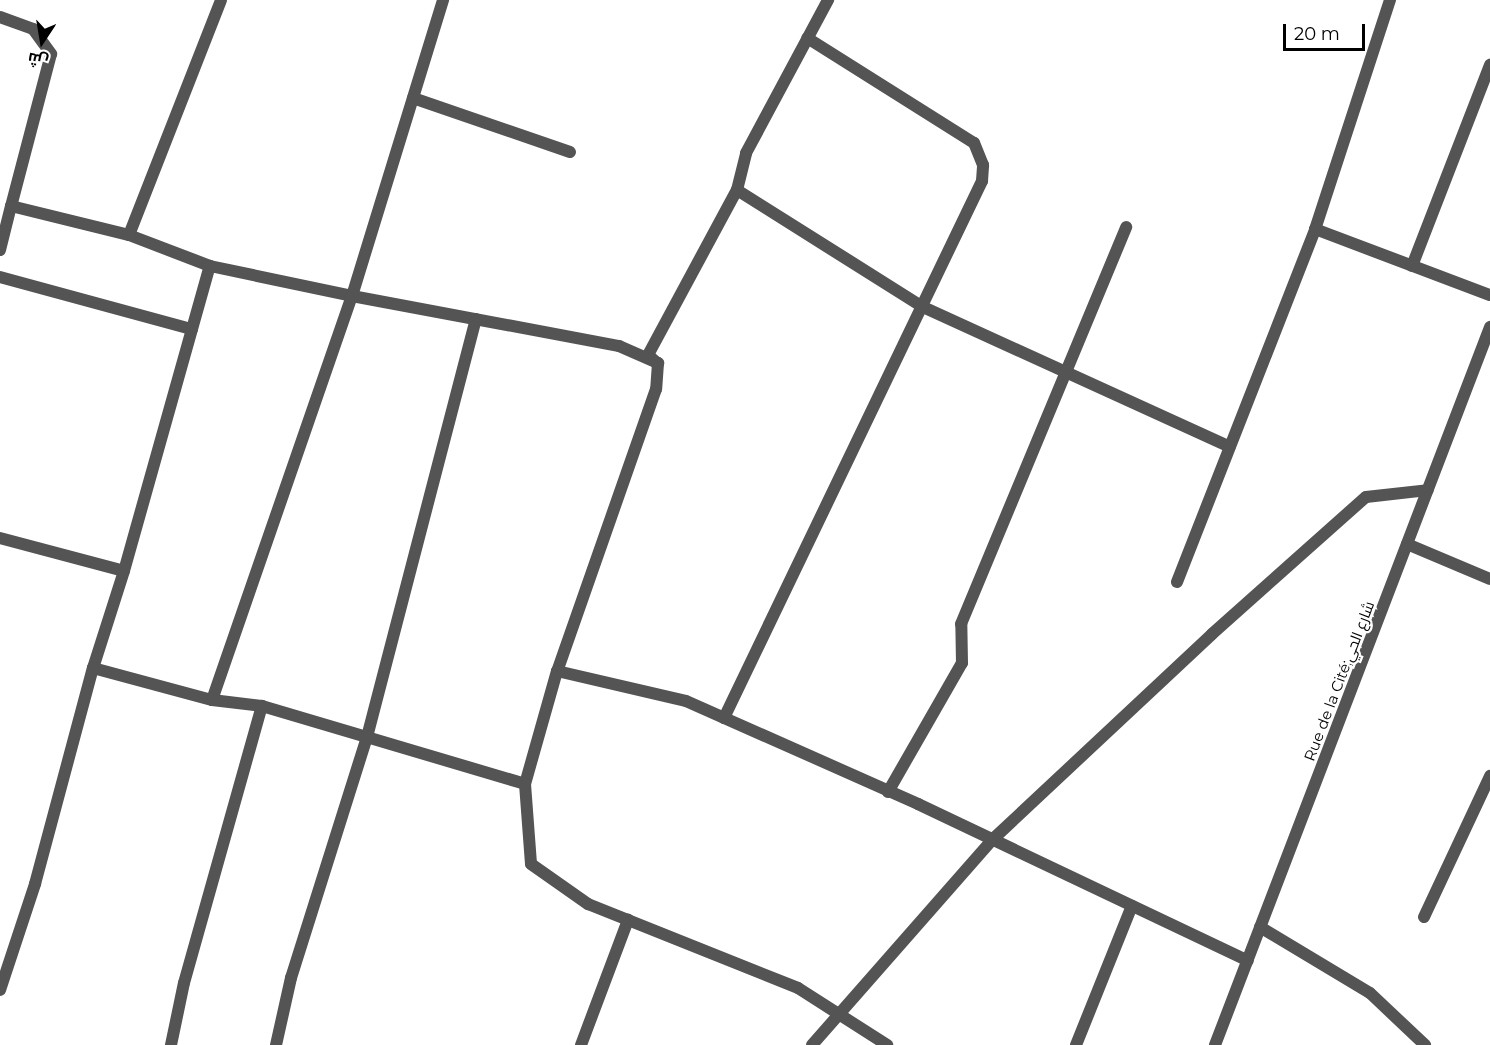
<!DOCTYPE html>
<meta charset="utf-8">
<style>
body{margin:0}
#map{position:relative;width:1490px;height:1045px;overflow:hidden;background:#fff;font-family:Montserrat,Cairo,sans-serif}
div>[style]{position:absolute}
.minor>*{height:12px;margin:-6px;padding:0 6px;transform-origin:6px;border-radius:6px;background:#545454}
.tertiary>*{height:12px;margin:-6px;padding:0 6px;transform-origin:6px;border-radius:6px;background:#545454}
span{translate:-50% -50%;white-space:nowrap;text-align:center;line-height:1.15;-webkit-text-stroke:4.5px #fff;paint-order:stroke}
.street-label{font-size:15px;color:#000}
.north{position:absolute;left:12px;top:12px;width:60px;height:60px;-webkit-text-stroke:4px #fff;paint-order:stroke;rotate:192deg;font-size:16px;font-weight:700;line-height:24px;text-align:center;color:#000}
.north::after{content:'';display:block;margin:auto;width:21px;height:27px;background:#000;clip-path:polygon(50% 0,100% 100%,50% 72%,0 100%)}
.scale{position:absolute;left:1283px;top:24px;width:82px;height:27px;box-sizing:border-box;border:3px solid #000;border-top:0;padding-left:8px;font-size:18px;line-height:21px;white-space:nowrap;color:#000;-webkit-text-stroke:4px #fff;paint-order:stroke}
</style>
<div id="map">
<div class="minor">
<div style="left:1390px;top:0;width:241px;rotate:108.1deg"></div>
<div style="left:1315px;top:229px;width:187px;rotate:20.7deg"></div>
<div style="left:0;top:17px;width:35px;rotate:20deg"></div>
<div style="left:33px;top:29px;width:31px;rotate:54deg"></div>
<div style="left:51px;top:54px;width:157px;rotate:104.7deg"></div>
<div style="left:413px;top:98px;width:166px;rotate:19deg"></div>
<div style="left:737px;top:190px;width:220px;rotate:32.2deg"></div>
<div style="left:923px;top:307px;width:337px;rotate:24.5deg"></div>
<div style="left:129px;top:235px;width:87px;rotate:20.9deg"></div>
<div style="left:210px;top:266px;width:145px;rotate:11.9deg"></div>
<div style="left:352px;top:296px;width:310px;rotate:-72.9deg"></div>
<div style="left:0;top:250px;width:45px;rotate:-76deg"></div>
<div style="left:11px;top:206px;width:122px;rotate:13.8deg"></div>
<div style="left:129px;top:235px;width:252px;rotate:-68.6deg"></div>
<div style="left:1412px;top:266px;width:216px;rotate:-68.8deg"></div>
<div style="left:0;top:277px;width:199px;rotate:15.2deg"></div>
<div style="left:657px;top:363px;width:12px;rotate:-138deg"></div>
<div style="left:648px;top:355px;width:187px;rotate:-61.7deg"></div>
<div style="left:737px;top:190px;width:38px;rotate:-76deg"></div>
<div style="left:746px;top:153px;width:174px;rotate:-61.8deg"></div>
<div style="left:658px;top:363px;width:26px;rotate:94deg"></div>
<div style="left:656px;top:389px;width:299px;rotate:109.3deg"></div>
<div style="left:557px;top:671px;width:117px;rotate:105.8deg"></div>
<div style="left:525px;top:784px;width:80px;rotate:85.7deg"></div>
<div style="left:531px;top:864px;width:70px;rotate:35.1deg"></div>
<div style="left:588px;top:904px;width:226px;rotate:21.8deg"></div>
<div style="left:798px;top:988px;width:106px;rotate:32.6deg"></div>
<div style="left:0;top:538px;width:128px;rotate:14.9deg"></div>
<div style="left:124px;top:571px;width:102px;rotate:107.7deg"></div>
<div style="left:93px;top:668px;width:123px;rotate:15.1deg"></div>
<div style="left:212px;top:700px;width:428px;rotate:-70.9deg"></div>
<div style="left:352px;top:296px;width:272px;rotate:10.6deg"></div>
<div style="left:619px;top:346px;width:43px;rotate:23.6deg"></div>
<div style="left:1407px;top:544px;width:90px;rotate:22.9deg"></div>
<div style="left:124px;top:571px;width:317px;rotate:-74.3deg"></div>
<div style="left:1177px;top:582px;width:379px;rotate:-68.6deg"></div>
<div style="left:557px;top:671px;width:132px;rotate:13.1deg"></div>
<div style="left:686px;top:701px;width:254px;rotate:23.9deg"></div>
<div style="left:918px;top:804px;width:365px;rotate:25.4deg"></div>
<div style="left:212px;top:700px;width:50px;rotate:6.8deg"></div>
<div style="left:262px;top:706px;width:274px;rotate:16.5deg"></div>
<div style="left:724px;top:718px;width:596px;rotate:-64.34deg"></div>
<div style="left:982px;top:181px;width:16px;rotate:-86deg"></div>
<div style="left:983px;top:165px;width:24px;rotate:-112deg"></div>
<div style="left:974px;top:143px;width:197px;rotate:-147.8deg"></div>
<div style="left:888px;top:792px;width:149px;rotate:-60.2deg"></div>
<div style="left:962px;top:663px;width:39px;rotate:-91deg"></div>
<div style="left:961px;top:624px;width:430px;rotate:-67.4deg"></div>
<div style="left:1424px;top:917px;width:156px;rotate:-64.9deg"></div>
<div style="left:1260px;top:927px;width:128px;rotate:31deg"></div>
<div style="left:1370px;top:993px;width:76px;rotate:43.4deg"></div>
<div style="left:0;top:990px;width:112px;rotate:-71.7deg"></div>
<div style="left:35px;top:884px;width:224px;rotate:-75deg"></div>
<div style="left:171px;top:1045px;width:63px;rotate:-78.2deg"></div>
<div style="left:184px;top:983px;width:288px;rotate:-74.3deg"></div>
<div style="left:276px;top:1045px;width:69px;rotate:-77.4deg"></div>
<div style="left:291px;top:978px;width:253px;rotate:-72.5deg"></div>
<div style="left:367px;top:737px;width:432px;rotate:-75.4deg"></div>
<div style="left:581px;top:1045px;width:134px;rotate:-69.4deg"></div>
<div style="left:812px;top:1045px;width:273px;rotate:-48.7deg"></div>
<div style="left:992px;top:840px;width:301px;rotate:-43.1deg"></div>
<div style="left:1212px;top:634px;width:206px;rotate:-41.7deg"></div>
<div style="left:1366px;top:497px;width:62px;rotate:-6.4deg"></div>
<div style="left:1076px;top:1045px;width:150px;rotate:-68.1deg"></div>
</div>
<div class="tertiary">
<div style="left:1215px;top:1045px;width:769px;rotate:-69.04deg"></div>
</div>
<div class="street-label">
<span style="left:1339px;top:681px;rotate:-69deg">Rue de la Cité;شارع الحي</span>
</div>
<div class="north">ش</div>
<div class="scale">20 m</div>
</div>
